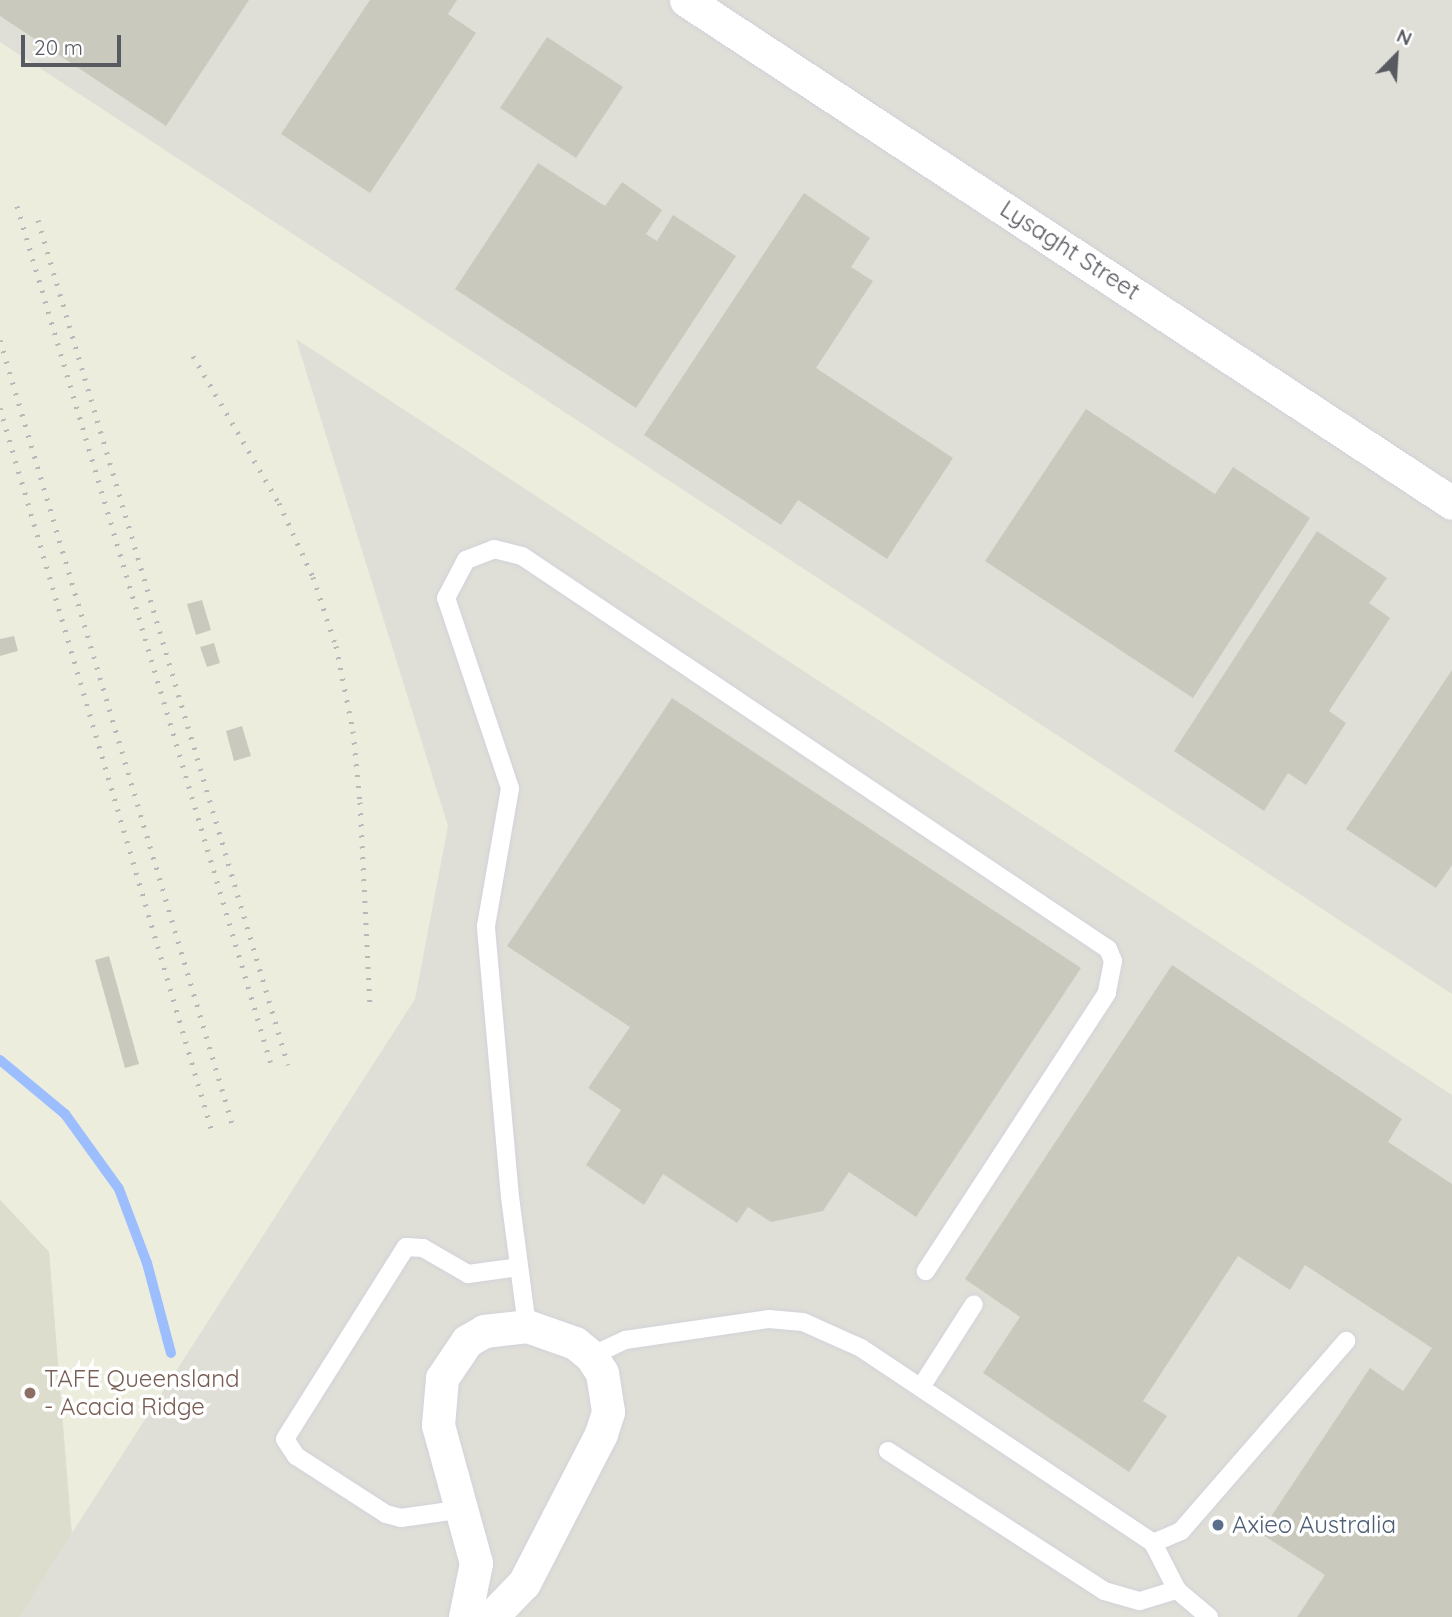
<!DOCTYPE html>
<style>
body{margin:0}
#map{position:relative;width:1452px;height:1617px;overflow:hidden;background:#ededde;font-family:Quicksand,sans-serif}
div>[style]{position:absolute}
.industrial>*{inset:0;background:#e0dfd7}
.education>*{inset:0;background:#dcddcd}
.stream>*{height:10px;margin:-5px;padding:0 5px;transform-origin:5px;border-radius:5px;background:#9cbeff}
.building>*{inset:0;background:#cac9be}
.roads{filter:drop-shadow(0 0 2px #d2d3da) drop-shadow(0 0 2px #d2d3da)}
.service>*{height:18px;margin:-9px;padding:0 9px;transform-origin:9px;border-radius:9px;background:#fff}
.minor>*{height:33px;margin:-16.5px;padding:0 16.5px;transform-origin:16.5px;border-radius:16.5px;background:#fff}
.rail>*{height:5px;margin-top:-2.5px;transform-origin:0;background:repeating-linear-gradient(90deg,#b7b8b8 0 2px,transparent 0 11px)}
.dots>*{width:19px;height:19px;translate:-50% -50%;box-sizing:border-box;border:4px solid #fff;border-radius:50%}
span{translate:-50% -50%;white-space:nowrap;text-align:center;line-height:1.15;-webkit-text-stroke:7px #fff;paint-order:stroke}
.street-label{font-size:24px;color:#585a62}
.education-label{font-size:24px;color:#785e54}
.left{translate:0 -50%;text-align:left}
.service-label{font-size:24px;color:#4e5e75}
.north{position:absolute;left:1361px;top:21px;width:70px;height:70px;-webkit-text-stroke:5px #fff;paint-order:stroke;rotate:24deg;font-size:19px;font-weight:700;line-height:28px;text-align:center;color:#585a62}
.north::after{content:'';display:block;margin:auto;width:24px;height:32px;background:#585a62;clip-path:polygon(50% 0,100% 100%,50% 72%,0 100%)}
.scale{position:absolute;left:21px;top:35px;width:100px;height:32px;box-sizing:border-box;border:4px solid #585a62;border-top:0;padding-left:9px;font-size:21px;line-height:24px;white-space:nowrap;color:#585a62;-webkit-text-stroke:5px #fff;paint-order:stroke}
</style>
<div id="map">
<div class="industrial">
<div style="clip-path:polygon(0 0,1452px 0,1452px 994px,0 42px)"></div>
<div style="clip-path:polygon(296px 339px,1452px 1095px,1452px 1617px,0 1617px,0 1200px,49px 1252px,72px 1533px,415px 999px,448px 826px)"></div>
</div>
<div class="education">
<div style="clip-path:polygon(0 1200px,49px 1252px,71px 1534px,19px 1617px,0 1617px)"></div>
</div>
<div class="stream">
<div style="left:0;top:1060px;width:85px;rotate:39.7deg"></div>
<div style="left:65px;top:1114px;width:92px;rotate:54.2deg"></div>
<div style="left:119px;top:1189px;width:79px;rotate:69.3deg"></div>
<div style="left:147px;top:1263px;width:93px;rotate:75.1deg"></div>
</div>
<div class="building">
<div style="clip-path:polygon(0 0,249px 0,166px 126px,0 16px)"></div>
<div style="clip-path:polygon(370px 0,457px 0,448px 14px,476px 33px,370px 193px,281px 134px)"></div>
<div style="clip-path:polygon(547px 37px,623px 87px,576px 158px,500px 108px)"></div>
<div style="clip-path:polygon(538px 163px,605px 206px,622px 182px,662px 210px,646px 234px,657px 241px,673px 215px,736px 256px,636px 408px,455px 289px)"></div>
<div style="clip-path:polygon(804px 193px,870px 238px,851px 267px,873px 281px,816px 368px,953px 458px,887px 559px,798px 500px,781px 525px,644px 435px)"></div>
<div style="clip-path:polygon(1086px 409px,1215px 494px,1233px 467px,1310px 518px,1193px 698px,985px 561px)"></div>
<div style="clip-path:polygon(1317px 531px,1387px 578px,1369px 603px,1390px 618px,1329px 711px,1346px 723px,1306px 785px,1288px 773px,1264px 811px,1174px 751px)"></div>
<div style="clip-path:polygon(202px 600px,211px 630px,196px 635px,187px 604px)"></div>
<div style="clip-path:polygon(14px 636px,18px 651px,0 656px,0 639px)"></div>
<div style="clip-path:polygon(214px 643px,220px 663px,207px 667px,200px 647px)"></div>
<div style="clip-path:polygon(1452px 670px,1452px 865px,1436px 888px,1346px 829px)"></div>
<div style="clip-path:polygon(672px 698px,1081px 968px,916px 1217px,849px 1172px,823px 1211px,771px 1222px,748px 1207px,737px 1223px,663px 1174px,644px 1205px,586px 1165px,621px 1110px,588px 1088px,630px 1027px,507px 946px)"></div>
<div style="clip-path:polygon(242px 726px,251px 756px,234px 761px,226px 731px)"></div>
<div style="clip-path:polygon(109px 956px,139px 1064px,125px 1068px,95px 960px)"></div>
<div style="clip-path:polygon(1172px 965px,1402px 1119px,1388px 1142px,1452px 1184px,1452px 1617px,1297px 1617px,1325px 1575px,1260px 1533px,1370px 1368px,1403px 1391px,1432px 1348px,1305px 1265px,1290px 1290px,1238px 1256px,1143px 1401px,1167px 1416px,1129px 1472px,983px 1373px,1020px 1317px,965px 1279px)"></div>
</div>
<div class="roads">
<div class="service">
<div style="left:527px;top:1326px;width:130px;rotate:-97.5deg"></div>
<div style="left:510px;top:1197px;width:272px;rotate:-95.1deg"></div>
<div style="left:486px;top:926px;width:140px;rotate:-80.1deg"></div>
<div style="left:510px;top:788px;width:200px;rotate:-108.6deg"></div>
<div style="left:446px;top:598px;width:43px;rotate:-62.2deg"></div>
<div style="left:466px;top:560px;width:30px;rotate:-21deg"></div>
<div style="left:494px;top:549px;width:29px;rotate:14deg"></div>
<div style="left:522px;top:556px;width:706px;rotate:33.85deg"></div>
<div style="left:1108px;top:949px;width:13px;rotate:67deg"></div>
<div style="left:1113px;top:961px;width:33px;rotate:101deg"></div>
<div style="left:1107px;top:993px;width:332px;rotate:123.1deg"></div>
<div style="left:591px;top:1356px;width:38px;rotate:-25deg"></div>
<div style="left:625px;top:1340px;width:146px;rotate:-8.3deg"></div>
<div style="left:769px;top:1319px;width:34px;rotate:5deg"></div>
<div style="left:803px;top:1322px;width:64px;rotate:24.1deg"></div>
<div style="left:861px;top:1348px;width:351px;rotate:33.7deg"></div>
<div style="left:1153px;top:1543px;width:30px;rotate:-23deg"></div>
<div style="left:1181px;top:1531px;width:252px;rotate:-49deg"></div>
<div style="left:921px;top:1387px;width:98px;rotate:-57.4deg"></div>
<div style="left:888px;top:1451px;width:257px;rotate:32.9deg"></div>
<div style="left:1104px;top:1591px;width:37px;rotate:16deg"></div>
<div style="left:1140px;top:1601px;width:39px;rotate:-17deg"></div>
<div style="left:464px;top:1509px;width:64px;rotate:171.9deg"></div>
<div style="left:401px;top:1518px;width:16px;rotate:-165deg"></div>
<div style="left:386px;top:1514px;width:107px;rotate:-147.2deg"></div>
<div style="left:296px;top:1456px;width:20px;rotate:-123deg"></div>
<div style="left:285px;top:1439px;width:227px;rotate:-57.8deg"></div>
<div style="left:406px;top:1247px;width:17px;rotate:3deg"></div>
<div style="left:423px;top:1248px;width:52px;rotate:30deg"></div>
<div style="left:468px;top:1274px;width:51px;rotate:-7.8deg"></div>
<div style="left:1153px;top:1543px;width:53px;rotate:62.9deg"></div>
<div style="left:1177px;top:1590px;width:42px;rotate:40.2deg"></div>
</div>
<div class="minor">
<div style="left:686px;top:0;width:916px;rotate:33.29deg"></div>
<div style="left:465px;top:1617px;width:55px;rotate:-78.5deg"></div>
<div style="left:476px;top:1563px;width:143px;rotate:-105.4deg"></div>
<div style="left:438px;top:1425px;width:47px;rotate:-85.1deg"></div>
<div style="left:442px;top:1378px;width:45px;rotate:-56deg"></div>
<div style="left:467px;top:1341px;width:20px;rotate:-30deg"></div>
<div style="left:484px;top:1331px;width:43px;rotate:-6.6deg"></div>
<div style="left:527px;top:1326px;width:51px;rotate:19.5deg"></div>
<div style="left:575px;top:1343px;width:21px;rotate:39deg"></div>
<div style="left:591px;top:1356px;width:20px;rotate:57deg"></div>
<div style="left:602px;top:1373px;width:39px;rotate:81deg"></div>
<div style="left:608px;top:1412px;width:23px;rotate:108deg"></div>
<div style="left:601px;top:1434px;width:168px;rotate:117.3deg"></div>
<div style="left:524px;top:1583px;width:47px;rotate:134.1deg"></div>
</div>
</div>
<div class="rail">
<div style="left:17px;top:206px;width:902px;rotate:73.51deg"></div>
<div style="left:38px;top:220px;width:881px;rotate:73.52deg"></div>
<div style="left:0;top:340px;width:824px;rotate:73.5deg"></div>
<div style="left:193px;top:356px;width:170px;rotate:59.7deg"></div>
<div style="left:279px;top:503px;width:81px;rotate:65.3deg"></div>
<div style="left:313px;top:577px;width:73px;rotate:71.6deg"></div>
<div style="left:336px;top:646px;width:87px;rotate:78.7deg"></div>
<div style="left:353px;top:731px;width:71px;rotate:84.4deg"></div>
<div style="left:360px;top:802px;width:204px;rotate:87.2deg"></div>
<div style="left:0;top:408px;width:758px;rotate:73.67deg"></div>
</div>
<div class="dots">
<div style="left:30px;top:1393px;background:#8d6e63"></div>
<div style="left:1218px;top:1525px;background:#5c6f8a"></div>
</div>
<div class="street-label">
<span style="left:1070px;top:250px;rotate:33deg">Lysaght Street</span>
</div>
<div class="education-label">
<span class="left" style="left:44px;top:1393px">TAFE Queensland<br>- Acacia Ridge</span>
</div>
<div class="service-label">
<span class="left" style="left:1232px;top:1525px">Axieo Australia</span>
</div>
<div class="north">N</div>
<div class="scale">20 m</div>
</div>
